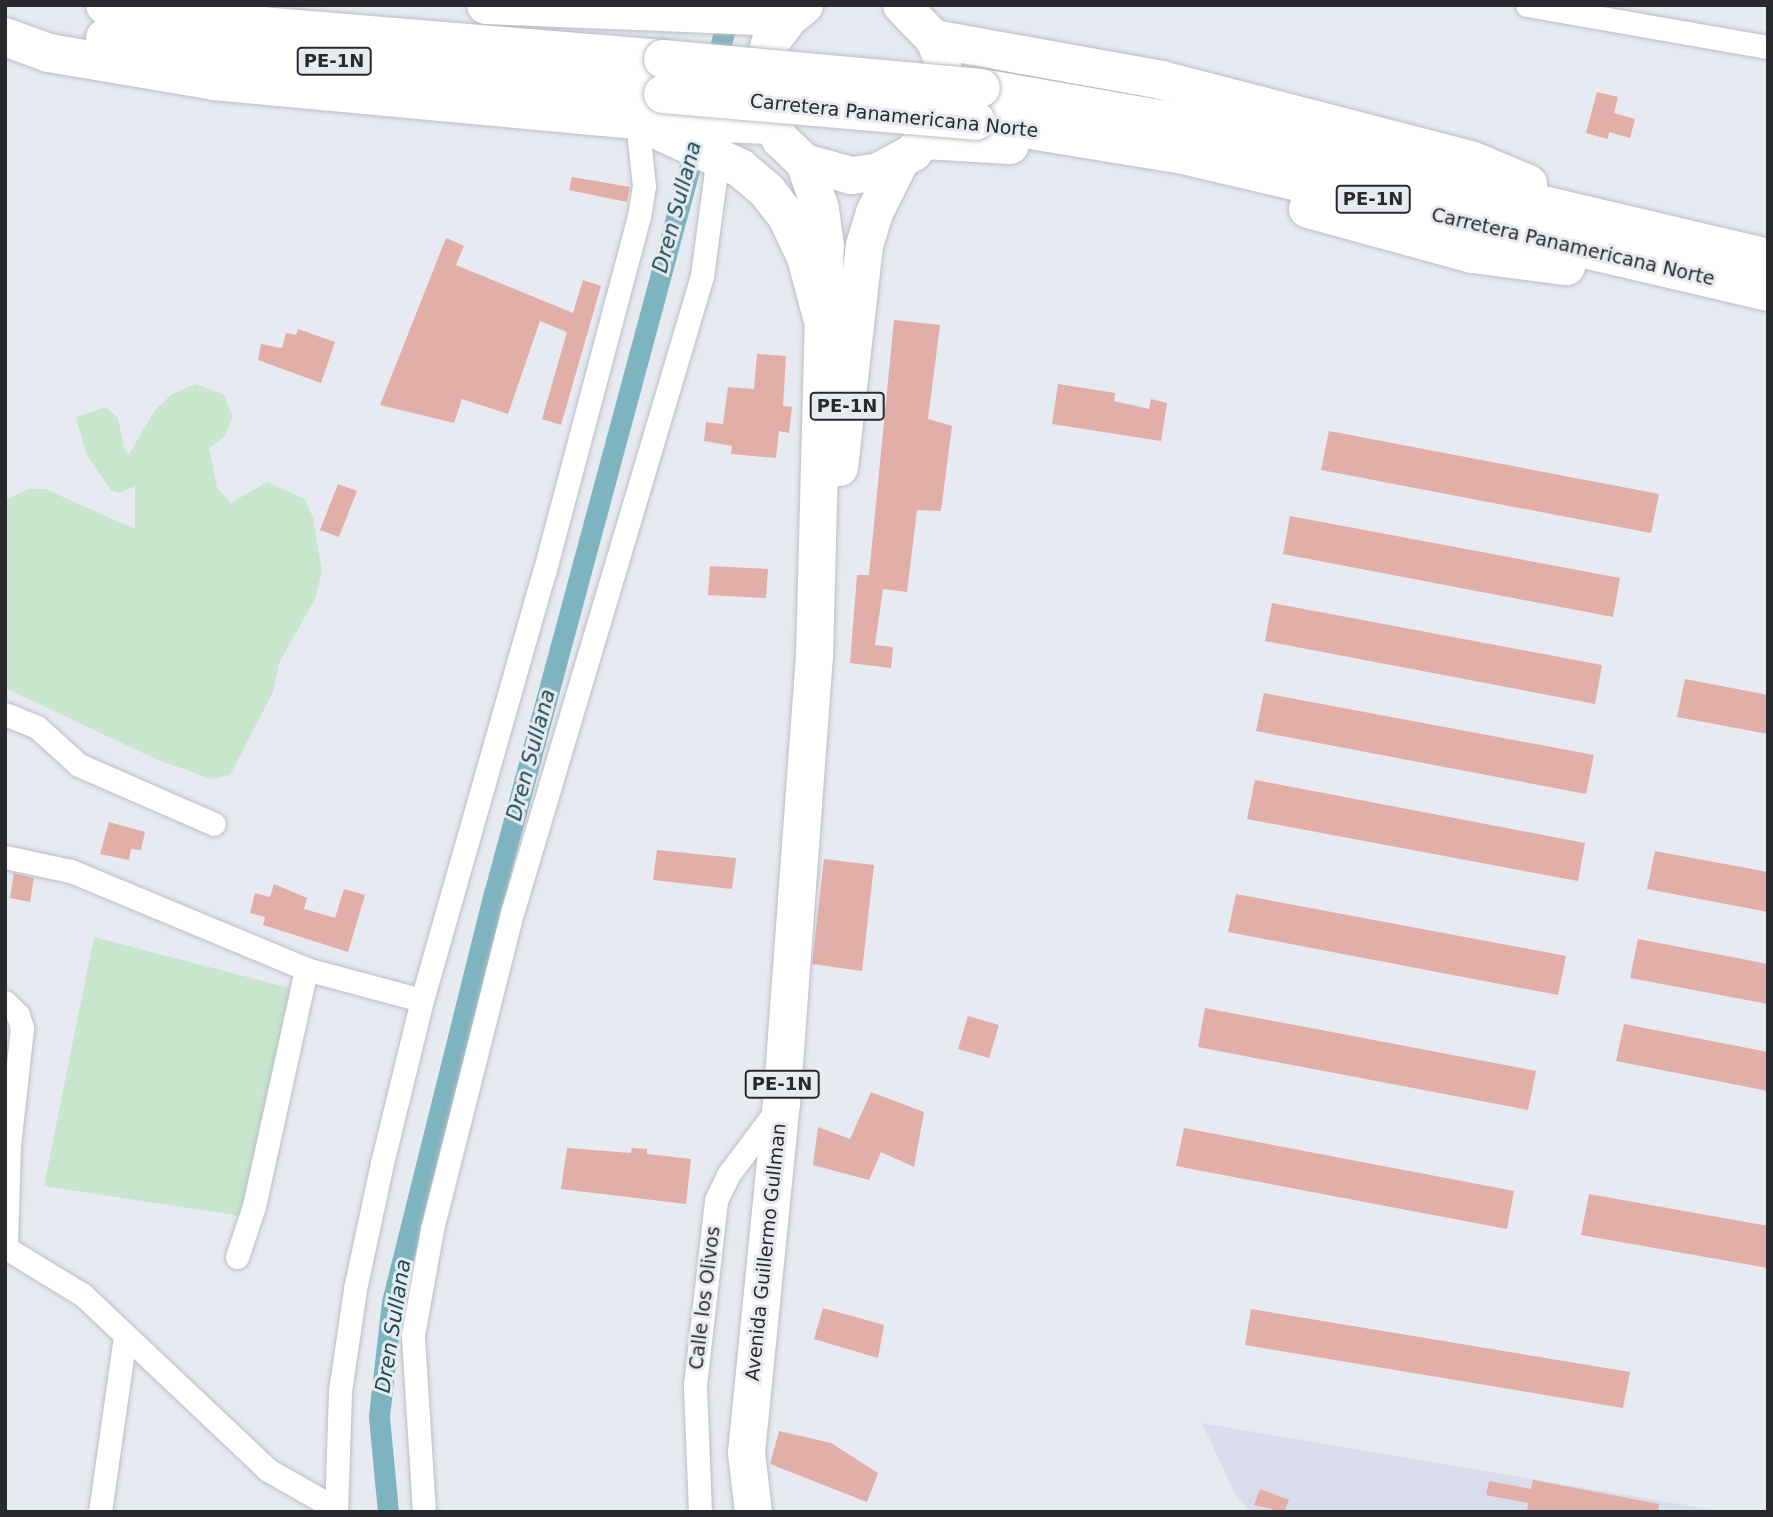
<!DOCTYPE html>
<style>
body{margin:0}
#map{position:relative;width:1773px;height:1517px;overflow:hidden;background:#e8eaf1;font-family:"DejaVu Sans",sans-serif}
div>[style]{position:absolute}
.built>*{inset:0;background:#d9ddeb}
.green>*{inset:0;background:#c8e5ce}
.canal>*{height:21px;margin:-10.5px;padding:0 10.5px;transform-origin:10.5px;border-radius:10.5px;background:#7db4bf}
.building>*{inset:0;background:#e1aea8}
.roads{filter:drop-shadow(0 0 2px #bbbdc4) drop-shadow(0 0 2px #bbbdc4)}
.minor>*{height:23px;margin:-11.5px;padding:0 11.5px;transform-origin:11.5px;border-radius:11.5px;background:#fff}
.primary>*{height:37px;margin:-18.5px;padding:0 18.5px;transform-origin:18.5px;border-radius:18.5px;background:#fff}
.motorway>*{height:38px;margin:-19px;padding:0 19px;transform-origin:19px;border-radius:19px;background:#fff}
.bridges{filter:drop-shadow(0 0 2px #bbbdc4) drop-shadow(0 0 2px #bbbdc4)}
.motorway-bridge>*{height:38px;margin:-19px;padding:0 19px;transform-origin:19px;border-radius:19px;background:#fff}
span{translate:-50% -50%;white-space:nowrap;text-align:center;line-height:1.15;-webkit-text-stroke:6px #e8eaf1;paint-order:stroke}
.shield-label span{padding:2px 5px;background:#e8eaf1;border:2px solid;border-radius:5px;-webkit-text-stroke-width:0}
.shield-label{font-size:18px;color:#28292c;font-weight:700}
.street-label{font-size:19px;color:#28292c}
.water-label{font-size:21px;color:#1a4c54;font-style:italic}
.frame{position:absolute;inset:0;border:7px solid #28292c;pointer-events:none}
</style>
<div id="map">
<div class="built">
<div style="clip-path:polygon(1202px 1423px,1720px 1511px,1250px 1512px,1236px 1496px)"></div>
</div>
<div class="green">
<div style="clip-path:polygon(195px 384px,223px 394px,233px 416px,224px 437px,209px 448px,217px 488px,231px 503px,267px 482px,305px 499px,313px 518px,322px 571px,315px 599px,279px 663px,273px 692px,230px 775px,212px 779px,158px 760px,5px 688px,5px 500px,28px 489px,45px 489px,135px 529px,135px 486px,120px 493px,111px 490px,86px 454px,76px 417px,106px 407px,118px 418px,124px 448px,129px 454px,155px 410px,171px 395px)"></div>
<div style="clip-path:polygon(94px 937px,293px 989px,241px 1216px,44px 1186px)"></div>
</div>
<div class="canal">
<div style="left:714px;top:72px;width:66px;rotate:-76deg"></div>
<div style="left:388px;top:1512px;width:96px;rotate:-95.4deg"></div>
<div style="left:379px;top:1416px;width:115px;rotate:-83.5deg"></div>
<div style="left:392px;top:1302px;width:421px;rotate:-76deg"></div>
<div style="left:494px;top:894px;width:781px;rotate:-74.93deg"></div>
</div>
<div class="building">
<div style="clip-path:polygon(1597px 92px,1618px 97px,1614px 113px,1635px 119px,1630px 138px,1609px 132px,1608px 139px,1586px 133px)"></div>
<div style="clip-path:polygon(572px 177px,630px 187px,627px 202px,569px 190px)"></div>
<div style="clip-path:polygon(446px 238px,464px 246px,456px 265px,573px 313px,583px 280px,601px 286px,561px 425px,542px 419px,567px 332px,540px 321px,508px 414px,462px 399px,454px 423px,380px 405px)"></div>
<div style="clip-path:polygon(894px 320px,940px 325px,928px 419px,952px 426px,941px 511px,917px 510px,907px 592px,883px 589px,875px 645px,893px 647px,891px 668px,850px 663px,857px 575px,869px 575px)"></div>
<div style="clip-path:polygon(298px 329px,335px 342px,321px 383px,258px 360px,261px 344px,282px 348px,286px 333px,296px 335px)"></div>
<div style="clip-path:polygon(757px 354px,786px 356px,783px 406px,792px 407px,789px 433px,779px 431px,776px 458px,731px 454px,732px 446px,704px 441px,706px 422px,723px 424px,728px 387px,754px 389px)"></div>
<div style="clip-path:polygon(1058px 384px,1115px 393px,1114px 401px,1149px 409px,1151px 399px,1167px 403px,1161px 441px,1052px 424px)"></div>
<div style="clip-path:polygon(1329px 431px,1659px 494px,1651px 533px,1321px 470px)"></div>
<div style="clip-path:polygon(338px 484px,357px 491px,339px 537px,320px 530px)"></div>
<div style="clip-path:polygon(1290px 516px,1620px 578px,1613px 617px,1283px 554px)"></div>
<div style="clip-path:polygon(710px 566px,768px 569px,766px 598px,708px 595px)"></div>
<div style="clip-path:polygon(1272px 603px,1602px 665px,1595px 704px,1265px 641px)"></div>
<div style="clip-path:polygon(1685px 679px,1768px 695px,1768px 734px,1677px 717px)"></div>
<div style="clip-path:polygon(1264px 693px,1594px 755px,1586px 794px,1256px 731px)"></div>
<div style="clip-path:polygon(1255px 780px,1585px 843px,1578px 881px,1247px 819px)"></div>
<div style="clip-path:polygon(109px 822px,145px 832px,141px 850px,131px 849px,129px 860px,100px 854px)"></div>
<div style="clip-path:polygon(657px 850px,736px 858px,732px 889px,653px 880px)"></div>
<div style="clip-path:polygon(1655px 851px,1768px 872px,1768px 912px,1647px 889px)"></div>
<div style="clip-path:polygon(824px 859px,874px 865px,862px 971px,812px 964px)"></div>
<div style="clip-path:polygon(14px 873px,34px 878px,30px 902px,10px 898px)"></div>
<div style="clip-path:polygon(274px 884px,307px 898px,304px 909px,335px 918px,344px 889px,365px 895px,348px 952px,263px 925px,265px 917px,250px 913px,255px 893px,270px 897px)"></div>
<div style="clip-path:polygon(1236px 894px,1566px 956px,1558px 995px,1228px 932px)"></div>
<div style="clip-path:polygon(1638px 939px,1768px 964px,1768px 1004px,1630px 978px)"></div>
<div style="clip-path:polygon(1205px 1008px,1536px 1071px,1528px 1110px,1198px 1047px)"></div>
<div style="clip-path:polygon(968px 1016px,999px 1025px,989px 1058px,958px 1049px)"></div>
<div style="clip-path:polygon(1624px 1024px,1768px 1052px,1768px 1091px,1616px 1061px)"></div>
<div style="clip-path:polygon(871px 1092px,924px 1112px,914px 1167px,881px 1152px,869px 1180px,813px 1165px,818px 1127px,850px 1139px)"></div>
<div style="clip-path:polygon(1184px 1128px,1514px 1191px,1507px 1229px,1176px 1166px)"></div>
<div style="clip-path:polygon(567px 1148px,631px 1153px,632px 1148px,647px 1149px,647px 1154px,691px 1159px,686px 1204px,561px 1189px)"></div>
<div style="clip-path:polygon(1589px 1194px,1768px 1226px,1768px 1268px,1581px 1235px)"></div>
<div style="clip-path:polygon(823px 1308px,884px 1325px,878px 1358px,814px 1339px)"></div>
<div style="clip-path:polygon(1251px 1309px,1630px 1372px,1623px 1408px,1245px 1345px)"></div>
<div style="clip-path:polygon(779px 1431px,831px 1443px,878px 1473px,867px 1502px,770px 1464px)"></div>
<div style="clip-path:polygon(1533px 1480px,1659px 1504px,1658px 1512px,1527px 1512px,1528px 1503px,1486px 1495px,1489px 1481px,1531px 1489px)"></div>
<div style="clip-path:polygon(1260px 1489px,1289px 1500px,1284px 1512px,1254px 1505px)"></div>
</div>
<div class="roads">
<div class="minor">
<div style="left:1527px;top:5px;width:245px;rotate:9.9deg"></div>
<div style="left:5px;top:714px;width:35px;rotate:22deg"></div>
<div style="left:37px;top:727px;width:57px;rotate:42.1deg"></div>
<div style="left:79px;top:765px;width:147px;rotate:23.6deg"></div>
<div style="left:5px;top:857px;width:67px;rotate:12deg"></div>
<div style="left:71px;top:871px;width:255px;rotate:22.6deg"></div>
<div style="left:306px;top:969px;width:120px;rotate:15deg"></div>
<div style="left:5px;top:1002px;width:18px;rotate:45deg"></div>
<div style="left:18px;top:1015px;width:14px;rotate:73deg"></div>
<div style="left:22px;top:1028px;width:118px;rotate:96.3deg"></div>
<div style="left:9px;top:1145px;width:103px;rotate:91.7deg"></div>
<div style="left:6px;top:1248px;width:90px;rotate:31.4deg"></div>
<div style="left:83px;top:1295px;width:255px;rotate:43.4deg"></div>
<div style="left:268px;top:1470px;width:77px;rotate:29.6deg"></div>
<div style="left:237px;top:1257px;width:54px;rotate:-71.6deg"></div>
<div style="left:254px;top:1206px;width:243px;rotate:-77.6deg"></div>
<div style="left:100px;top:1512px;width:178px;rotate:-81.9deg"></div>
<div style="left:336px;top:1512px;width:121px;rotate:-88.1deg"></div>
<div style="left:340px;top:1391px;width:103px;rotate:-81.6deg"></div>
<div style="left:355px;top:1289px;width:129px;rotate:-77.9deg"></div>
<div style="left:382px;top:1163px;width:168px;rotate:-76.2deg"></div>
<div style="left:422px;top:1000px;width:444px;rotate:-74.1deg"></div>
<div style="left:544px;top:573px;width:368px;rotate:-75.1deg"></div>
<div style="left:639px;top:217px;width:31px;rotate:-81deg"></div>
<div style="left:644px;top:186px;width:66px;rotate:-96.1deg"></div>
<div style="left:424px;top:1512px;width:177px;rotate:-93.6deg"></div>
<div style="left:413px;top:1335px;width:108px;rotate:-79.8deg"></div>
<div style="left:432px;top:1229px;width:329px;rotate:-75.8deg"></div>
<div style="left:513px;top:910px;width:662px;rotate:-73.4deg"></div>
<div style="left:702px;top:276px;width:121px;rotate:-82.4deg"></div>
<div style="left:700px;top:1512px;width:127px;rotate:-92.3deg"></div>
<div style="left:695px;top:1385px;width:186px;rotate:-83.5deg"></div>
<div style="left:716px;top:1200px;width:28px;rotate:-64deg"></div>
<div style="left:728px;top:1175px;width:85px;rotate:-53.1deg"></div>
</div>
<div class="primary">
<div style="left:804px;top:5px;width:19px;rotate:141deg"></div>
<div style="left:789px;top:17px;width:34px;rotate:127deg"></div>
<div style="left:769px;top:44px;width:34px;rotate:104deg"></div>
<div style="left:761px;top:77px;width:33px;rotate:83deg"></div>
<div style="left:765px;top:110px;width:33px;rotate:63deg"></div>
<div style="left:780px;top:139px;width:33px;rotate:44deg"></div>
<div style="left:804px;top:162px;width:49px;rotate:15.5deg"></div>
<div style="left:851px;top:175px;width:25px;rotate:-7deg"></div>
<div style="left:876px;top:172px;width:42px;rotate:-28.4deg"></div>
<div style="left:913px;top:152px;width:38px;rotate:-53deg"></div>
<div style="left:936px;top:122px;width:22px;rotate:-72deg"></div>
<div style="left:943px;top:101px;width:42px;rotate:-91.4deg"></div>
<div style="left:942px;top:59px;width:22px;rotate:-112deg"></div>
<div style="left:934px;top:39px;width:47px;rotate:-134.1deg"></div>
<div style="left:839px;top:467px;width:223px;rotate:-83.6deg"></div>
<div style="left:864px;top:245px;width:34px;rotate:-73deg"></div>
<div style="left:874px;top:212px;width:56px;rotate:-63.4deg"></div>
<div style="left:753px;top:1512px;width:60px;rotate:-96.7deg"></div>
<div style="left:746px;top:1452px;width:350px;rotate:-84.3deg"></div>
<div style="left:781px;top:1104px;width:449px;rotate:-85.8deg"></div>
<div style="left:814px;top:656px;width:411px;rotate:-88.5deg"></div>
<div style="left:825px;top:245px;width:37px;rotate:-98deg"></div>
<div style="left:820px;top:208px;width:49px;rotate:-109.2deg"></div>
</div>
<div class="motorway">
<div style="left:105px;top:5px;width:169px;rotate:7.5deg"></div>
<div style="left:273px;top:27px;width:391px;rotate:4.7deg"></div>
<div style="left:486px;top:5px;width:303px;rotate:2.3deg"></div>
<div style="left:5px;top:37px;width:47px;rotate:20deg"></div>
<div style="left:49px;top:53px;width:167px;rotate:9.6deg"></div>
<div style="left:214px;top:81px;width:425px;rotate:5.3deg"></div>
<div style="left:637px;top:120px;width:134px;rotate:2.1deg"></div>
<div style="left:105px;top:38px;width:561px;rotate:5.73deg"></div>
<div style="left:934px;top:39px;width:231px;rotate:10.2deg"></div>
<div style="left:1161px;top:80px;width:320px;rotate:14.5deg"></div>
<div style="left:1471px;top:160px;width:62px;rotate:22.8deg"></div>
<div style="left:981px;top:88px;width:256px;rotate:9.9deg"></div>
<div style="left:1233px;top:132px;width:550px;rotate:13.25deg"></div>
<div style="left:976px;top:121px;width:210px;rotate:9.3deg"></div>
<div style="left:1183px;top:155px;width:601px;rotate:13.18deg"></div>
<div style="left:655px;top:129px;width:94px;rotate:24.6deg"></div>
<div style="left:740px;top:168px;width:35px;rotate:40deg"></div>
<div style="left:767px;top:191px;width:33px;rotate:52deg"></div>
<div style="left:787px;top:217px;width:44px;rotate:64.6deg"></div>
<div style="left:806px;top:257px;width:62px;rotate:75.1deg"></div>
<div style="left:925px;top:140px;width:85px;rotate:3.4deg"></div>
<div style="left:1308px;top:209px;width:171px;rotate:15.3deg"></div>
<div style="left:1473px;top:254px;width:94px;rotate:7.4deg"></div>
</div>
</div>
<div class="bridges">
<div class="motorway-bridge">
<div style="left:663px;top:59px;width:319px;rotate:5.2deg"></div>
<div style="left:663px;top:94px;width:314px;rotate:4.9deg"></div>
</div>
</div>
<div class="shield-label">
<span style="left:334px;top:61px">PE-1N</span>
<span style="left:1373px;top:199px">PE-1N</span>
<span style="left:847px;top:406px">PE-1N</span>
<span style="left:782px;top:1084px">PE-1N</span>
</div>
<div class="street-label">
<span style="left:894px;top:116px;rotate:6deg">Carretera Panamericana Norte</span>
<span style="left:1573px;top:247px;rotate:13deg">Carretera Panamericana Norte</span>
<span style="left:766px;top:1252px;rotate:-84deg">Avenida Guillermo Gullman</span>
<span style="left:705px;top:1298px;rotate:-83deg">Calle los Olivos</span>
</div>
<div class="water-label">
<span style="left:677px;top:207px;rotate:-75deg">Dren Sullana</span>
<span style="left:531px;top:755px;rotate:-75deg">Dren Sullana</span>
<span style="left:393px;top:1326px;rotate:-81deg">Dren Sullana</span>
</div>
<div class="frame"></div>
</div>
